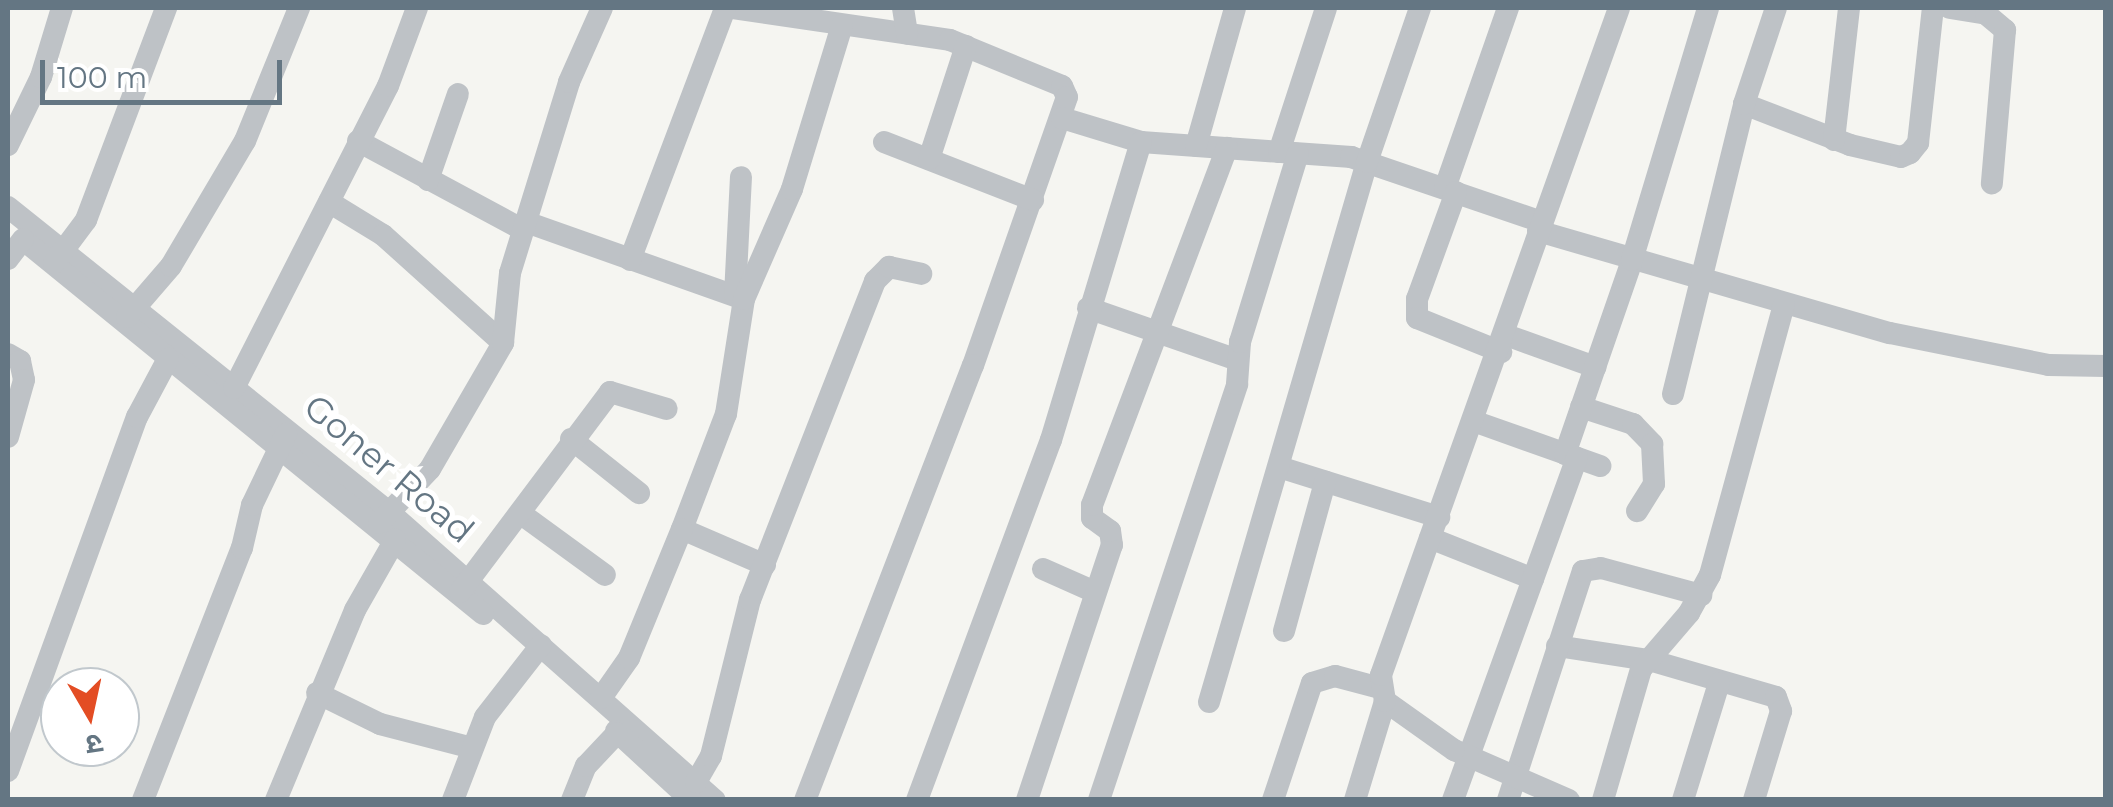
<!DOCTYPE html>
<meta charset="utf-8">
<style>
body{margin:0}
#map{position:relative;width:2113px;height:807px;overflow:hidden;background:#f5f5f1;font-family:Montserrat,"Noto Sans Devanagari",sans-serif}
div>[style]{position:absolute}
.minor>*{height:22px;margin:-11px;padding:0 11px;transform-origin:11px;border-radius:11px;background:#bec2c6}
span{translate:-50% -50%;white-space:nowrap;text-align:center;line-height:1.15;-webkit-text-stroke:10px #fff;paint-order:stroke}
.street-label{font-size:35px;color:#647683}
.frame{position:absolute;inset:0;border:10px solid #647683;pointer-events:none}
.north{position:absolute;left:40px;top:667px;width:100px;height:100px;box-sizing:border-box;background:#fff;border:2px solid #c1c8cd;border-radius:50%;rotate:171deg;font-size:28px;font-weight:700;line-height:40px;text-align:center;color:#647683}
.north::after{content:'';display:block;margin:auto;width:35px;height:45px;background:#e34d24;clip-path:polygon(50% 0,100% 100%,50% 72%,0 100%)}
.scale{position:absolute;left:40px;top:60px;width:242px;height:45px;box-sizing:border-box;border:5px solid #647683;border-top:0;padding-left:12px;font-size:30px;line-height:35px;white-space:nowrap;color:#647683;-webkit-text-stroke:8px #fff;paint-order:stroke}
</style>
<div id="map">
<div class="minor">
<div style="left:733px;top:8px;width:219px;rotate:8.4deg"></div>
<div style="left:950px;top:40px;width:121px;rotate:22.3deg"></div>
<div style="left:1062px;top:86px;width:12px;rotate:66deg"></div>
<div style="left:1067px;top:97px;width:284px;rotate:109.3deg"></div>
<div style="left:973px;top:365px;width:466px;rotate:111.1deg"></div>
<div style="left:903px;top:8px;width:26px;rotate:81deg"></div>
<div style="left:1950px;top:8px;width:36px;rotate:9deg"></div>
<div style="left:1986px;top:14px;width:25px;rotate:40deg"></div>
<div style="left:2005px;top:30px;width:154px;rotate:94.9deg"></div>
<div style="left:1744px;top:104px;width:114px;rotate:21.1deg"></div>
<div style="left:1850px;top:145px;width:52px;rotate:13.2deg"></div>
<div style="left:1901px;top:157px;width:10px;rotate:-24deg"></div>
<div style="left:1910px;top:153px;width:13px;rotate:-51deg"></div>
<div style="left:1918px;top:143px;width:136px;rotate:-83.7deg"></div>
<div style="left:1062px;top:118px;width:83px;rotate:16.9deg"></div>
<div style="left:1141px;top:142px;width:211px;rotate:4.1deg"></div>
<div style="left:1351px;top:157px;width:202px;rotate:18.8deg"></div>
<div style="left:1834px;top:140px;width:133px;rotate:-83.5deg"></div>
<div style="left:358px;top:141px;width:187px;rotate:28.3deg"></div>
<div style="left:884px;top:142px;width:160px;rotate:21.3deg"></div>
<div style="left:8px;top:145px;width:76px;rotate:-64.1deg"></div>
<div style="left:41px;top:77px;width:72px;rotate:-73.1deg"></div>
<div style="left:1196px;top:146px;width:143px;rotate:-74.2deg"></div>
<div style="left:1279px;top:152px;width:151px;rotate:-71.9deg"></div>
<div style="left:929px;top:159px;width:119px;rotate:-71.9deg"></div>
<div style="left:428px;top:180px;width:91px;rotate:-70.8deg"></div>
<div style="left:1445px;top:188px;width:191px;rotate:-70.7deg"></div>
<div style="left:1456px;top:192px;width:114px;rotate:110deg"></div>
<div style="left:1417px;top:299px;width:19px;rotate:90deg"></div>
<div style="left:1417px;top:318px;width:91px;rotate:22deg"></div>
<div style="left:329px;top:202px;width:63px;rotate:31.4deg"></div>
<div style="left:383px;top:235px;width:161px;rotate:42deg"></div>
<div style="left:8px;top:207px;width:488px;rotate:38.7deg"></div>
<div style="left:389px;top:512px;width:435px;rotate:41.5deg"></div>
<div style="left:526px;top:222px;width:231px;rotate:19.5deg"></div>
<div style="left:1538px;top:231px;width:366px;rotate:16.2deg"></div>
<div style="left:1890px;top:333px;width:162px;rotate:11.4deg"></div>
<div style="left:2049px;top:365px;width:57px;rotate:1deg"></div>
<div style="left:31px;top:246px;width:583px;rotate:39.15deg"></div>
<div style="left:8px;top:259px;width:25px;rotate:-53deg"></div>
<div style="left:630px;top:260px;width:269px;rotate:-69.3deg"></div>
<div style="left:54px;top:263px;width:54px;rotate:-53.3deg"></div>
<div style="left:86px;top:220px;width:227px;rotate:-69.3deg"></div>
<div style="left:735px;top:295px;width:118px;rotate:-87.1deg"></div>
<div style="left:1088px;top:308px;width:158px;rotate:19.2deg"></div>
<div style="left:127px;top:317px;width:67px;rotate:-49.2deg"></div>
<div style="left:171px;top:266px;width:145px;rotate:-59.4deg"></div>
<div style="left:245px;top:141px;width:144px;rotate:-67.9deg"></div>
<div style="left:1506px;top:335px;width:95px;rotate:19.8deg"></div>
<div style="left:8px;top:354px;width:14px;rotate:30deg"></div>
<div style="left:20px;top:361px;width:19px;rotate:78deg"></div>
<div style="left:24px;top:380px;width:59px;rotate:105.7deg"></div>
<div style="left:234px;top:388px;width:339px;rotate:-63deg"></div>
<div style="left:388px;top:86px;width:83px;rotate:-69.6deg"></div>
<div style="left:1673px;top:394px;width:299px;rotate:-76.2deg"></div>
<div style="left:1744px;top:104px;width:101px;rotate:-71.6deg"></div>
<div style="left:1581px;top:407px;width:55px;rotate:18.1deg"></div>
<div style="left:1633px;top:424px;width:28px;rotate:46deg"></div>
<div style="left:1652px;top:444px;width:40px;rotate:87.1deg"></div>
<div style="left:1654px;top:484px;width:32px;rotate:122deg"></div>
<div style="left:1476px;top:422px;width:132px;rotate:19.5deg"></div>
<div style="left:571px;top:439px;width:87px;rotate:38.5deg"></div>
<div style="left:1565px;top:454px;width:205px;rotate:-70.9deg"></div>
<div style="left:1632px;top:260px;width:263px;rotate:-73.2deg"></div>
<div style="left:1279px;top:467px;width:168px;rotate:17.4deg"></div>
<div style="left:520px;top:513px;width:105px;rotate:36.1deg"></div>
<div style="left:379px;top:523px;width:74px;rotate:-46.6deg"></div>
<div style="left:430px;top:469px;width:146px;rotate:-59.9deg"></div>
<div style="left:503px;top:343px;width:70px;rotate:-84.3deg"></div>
<div style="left:510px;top:273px;width:200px;rotate:-72.8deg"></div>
<div style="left:569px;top:82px;width:81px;rotate:-66deg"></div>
<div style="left:1430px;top:538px;width:111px;rotate:21.7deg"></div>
<div style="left:765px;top:565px;width:90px;rotate:-156.6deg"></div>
<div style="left:682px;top:529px;width:123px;rotate:-69.1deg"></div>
<div style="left:726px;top:414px;width:116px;rotate:-81.1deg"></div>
<div style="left:744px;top:299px;width:120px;rotate:-66.4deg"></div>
<div style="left:792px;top:189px;width:171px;rotate:-73deg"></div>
<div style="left:1043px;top:569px;width:57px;rotate:23.9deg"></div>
<div style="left:460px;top:592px;width:250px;rotate:-53.1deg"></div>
<div style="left:610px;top:392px;width:59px;rotate:16.6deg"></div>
<div style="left:1284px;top:631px;width:155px;rotate:-74.6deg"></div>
<div style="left:1557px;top:646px;width:93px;rotate:8.7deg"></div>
<div style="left:1649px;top:660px;width:132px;rotate:16.2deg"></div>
<div style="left:1776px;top:697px;width:15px;rotate:70deg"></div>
<div style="left:1781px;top:711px;width:93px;rotate:106.9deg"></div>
<div style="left:317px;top:693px;width:70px;rotate:26.2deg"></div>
<div style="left:380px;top:724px;width:95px;rotate:14.6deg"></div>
<div style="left:601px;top:698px;width:49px;rotate:-55deg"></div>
<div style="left:629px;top:658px;width:139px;rotate:-67.7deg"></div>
<div style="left:1209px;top:702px;width:563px;rotate:-73.69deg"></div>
<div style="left:1367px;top:162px;width:163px;rotate:-71deg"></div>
<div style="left:616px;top:731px;width:102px;rotate:42.6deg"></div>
<div style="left:8px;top:771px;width:377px;rotate:-70deg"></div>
<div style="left:137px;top:417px;width:66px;rotate:-61.9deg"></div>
<div style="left:696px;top:782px;width:30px;rotate:-60deg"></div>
<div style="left:711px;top:756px;width:161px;rotate:-76deg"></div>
<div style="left:750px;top:600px;width:343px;rotate:-68.6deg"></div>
<div style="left:875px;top:281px;width:20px;rotate:-45deg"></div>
<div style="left:889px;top:267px;width:33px;rotate:12deg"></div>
<div style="left:143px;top:800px;width:271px;rotate:-68.6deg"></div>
<div style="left:242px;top:548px;width:44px;rotate:-76.9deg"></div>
<div style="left:252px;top:505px;width:79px;rotate:-64.4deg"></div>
<div style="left:276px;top:800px;width:206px;rotate:-67.4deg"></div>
<div style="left:355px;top:610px;width:81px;rotate:-60.3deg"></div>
<div style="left:453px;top:800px;width:89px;rotate:-68.9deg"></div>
<div style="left:485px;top:717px;width:91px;rotate:-52.1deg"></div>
<div style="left:572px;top:800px;width:37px;rotate:-68deg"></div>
<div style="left:586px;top:766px;width:45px;rotate:-46.8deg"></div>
<div style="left:917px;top:800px;width:384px;rotate:-69.6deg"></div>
<div style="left:1051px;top:440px;width:311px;rotate:-73.2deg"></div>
<div style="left:1027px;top:800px;width:269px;rotate:-71.6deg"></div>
<div style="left:1112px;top:545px;width:14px;rotate:-98deg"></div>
<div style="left:1110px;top:531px;width:22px;rotate:-144deg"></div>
<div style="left:1092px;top:518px;width:13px;rotate:-90deg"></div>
<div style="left:1092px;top:505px;width:382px;rotate:-69.3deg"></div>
<div style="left:1099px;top:800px;width:438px;rotate:-71.6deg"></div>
<div style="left:1237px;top:384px;width:42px;rotate:-85.9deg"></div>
<div style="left:1240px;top:342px;width:197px;rotate:-72.9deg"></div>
<div style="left:1273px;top:800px;width:123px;rotate:-71.6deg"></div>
<div style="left:1312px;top:683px;width:24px;rotate:-17deg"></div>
<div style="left:1335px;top:676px;width:47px;rotate:14.9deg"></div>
<div style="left:1355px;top:800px;width:103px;rotate:-73.1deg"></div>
<div style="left:1453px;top:800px;width:364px;rotate:-70.1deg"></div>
<div style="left:1508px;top:800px;width:241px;rotate:-71.9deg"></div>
<div style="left:1583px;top:571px;width:18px;rotate:-9deg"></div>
<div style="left:1601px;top:568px;width:104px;rotate:15.1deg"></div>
<div style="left:1569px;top:800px;width:125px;rotate:-156.5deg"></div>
<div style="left:1454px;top:750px;width:85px;rotate:-144.6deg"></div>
<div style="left:1385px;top:701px;width:26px;rotate:-99deg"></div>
<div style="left:1381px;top:675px;width:708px;rotate:-70.36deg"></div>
<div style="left:1603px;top:800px;width:136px;rotate:-73.8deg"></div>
<div style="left:1641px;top:669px;width:74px;rotate:-49.4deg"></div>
<div style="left:1689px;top:613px;width:43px;rotate:-61.1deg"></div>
<div style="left:1710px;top:575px;width:280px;rotate:-74.7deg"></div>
<div style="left:1683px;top:800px;width:122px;rotate:-72.9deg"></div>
</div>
<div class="street-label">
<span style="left:389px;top:469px;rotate:40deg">Goner Road</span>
</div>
<div class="frame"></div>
<div class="north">उ</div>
<div class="scale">100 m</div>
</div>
